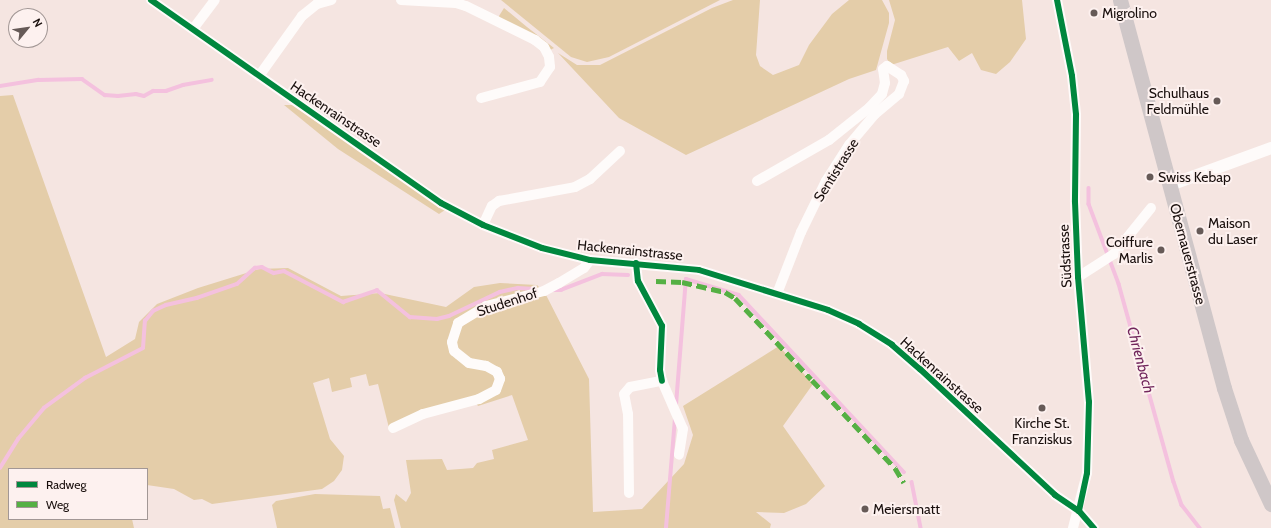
<!DOCTYPE html>
<meta charset="utf-8">
<style>
body{margin:0}
#map{position:relative;width:1271px;height:528px;overflow:hidden;background:#f5e5e1;font-family:Cabin,sans-serif}
div>[style]{position:absolute}
.green>*{inset:0;background:#e4cda9}
.stream>*{height:3.5px;margin:-1.75px;padding:0 1.75px;transform-origin:1.75px;border-radius:1.75px;background:#f4c1de}
.minor>*{height:10px;margin:-5px;padding:0 5px;transform-origin:5px;border-radius:5px;background:#fefbfa}
.tertiary>*{height:12px;margin:-6px;padding:0 6px;transform-origin:6px;border-radius:6px;background:#fefbfa}
.primary>*{height:15px;margin:-7.5px;padding:0 7.5px;transform-origin:7.5px;border-radius:7.5px;background:#cfc7c8}
.quiet>*{height:5px;margin-top:-2.5px;transform-origin:0;background:repeating-linear-gradient(90deg,#55b044 0 10px,transparent 0 15px)}
.cycleway>*{height:6px;margin:-3px;padding:0 3px;transform-origin:3px;border-radius:3px;background:#00873e}
.dots>*{width:11px;height:11px;translate:-50% -50%;box-sizing:border-box;border:2px solid #fdf1ef;border-radius:50%}
span{translate:-50% -50%;white-space:nowrap;text-align:center;line-height:1.15;-webkit-text-stroke:4px #fdf1ef;paint-order:stroke}
.poi-label{font-size:14px;color:#190f0d}
.left{translate:0 -50%;text-align:left}
.right{translate:-100% -50%;text-align:right}
.street-label{font-size:14px;color:#190f0d}
.water-label{font-size:15px;color:#71265c;font-style:italic}
.legend{position:absolute;left:8px;top:468px;width:140px;height:52px;box-sizing:border-box;background:#fdf1ef;border:1px solid #a29795;margin:0;padding:5px 7px;list-style:none;font-size:12px;color:#190f0d}
.legend li{display:flex;align-items:center;gap:8px;height:20px}
.legend b{width:20px;border:1px solid #a29795}
.north{position:absolute;left:8px;top:8px;width:40px;height:40px;box-sizing:border-box;background:#fdf1ef;border:1px solid #a29795;border-radius:50%;rotate:61deg;font-size:11px;font-weight:700;line-height:16px;text-align:center;color:#190f0d}
.north::after{content:'';display:block;margin:auto;width:14px;height:18px;background:#665a57;clip-path:polygon(50% 0,100% 100%,50% 72%,0 100%)}
</style>
<div id="map">
<div class="green">
<div style="clip-path:polygon(501px 0,720px 0,609px 57px,587px 62px,571px 57px)"></div>
<div style="clip-path:polygon(733px 0,760px 0,756px 55px,760px 66px,773px 75px,799px 65px,809px 45px,832px 14px,849px 0,882px 0,889px 13px,889px 23px,876px 70px,849px 79px,686px 155px,619px 118px,558px 53px,577px 65px,600px 65px,712px 8px)"></div>
<div style="clip-path:polygon(889px 0,1022px 0,1026px 39px,1010px 62px,996px 74px,981px 70px,972px 53px,959px 61px,948px 47px,891px 65px,887px 59px,887px 51px,895px 20px)"></div>
<div style="clip-path:polygon(504px 8px,527px 27px,554px 48px,550px 50px,500px 19px,499px 16px)"></div>
<div style="clip-path:polygon(13px 95px,106px 357px,135px 339px,139px 322px,157px 304px,198px 288px,259px 269px,288px 268px,341px 296px,380px 293px,446px 307px,474px 287px,500px 283px,537px 285px,541px 289px,457px 321px,455px 358px,467px 365px,486px 369px,496px 378px,490px 391px,389px 428px,378px 384px,369px 386px,366px 374px,350px 378px,352px 387px,332px 392px,329px 378px,313px 383px,330px 439px,344px 456px,342px 470px,334px 481px,322px 489px,212px 504px,202px 499px,194px 500px,174px 489px,147px 485px,147px 469px,9px 469px,9px 519px,132px 519px,134px 528px,0 528px,0 96px)"></div>
<div style="clip-path:polygon(284px 105px,292px 105px,445px 210px,439px 214px,338px 149px)"></div>
<div style="clip-path:polygon(545px 293px,589px 379px,593px 512px,642px 509px,684px 464px,693px 435px,683px 406px,779px 346px,813px 384px,783px 426px,825px 486px,806px 504px,784px 513px,756px 512px,771px 524px,770px 528px,401px 528px,394px 500px,396px 494px,406px 502px,411px 493px,406px 460px,442px 459px,447px 470px,473px 468px,477px 463px,494px 459px,492px 450px,528px 440px,512px 395px,478px 406px,476px 403px,503px 380px,468px 360px,455px 345px,458px 329px,488px 309px)"></div>
<div style="clip-path:polygon(315px 494px,380px 496px,383px 509px,390px 508px,395px 528px,277px 528px,272px 505px,276px 501px)"></div>
</div>
<div class="stream">
<div style="left:0;top:86px;width:39px;rotate:-9deg"></div>
<div style="left:39px;top:80px;width:43px;rotate:-1.3deg"></div>
<div style="left:82px;top:79px;width:28px;rotate:35deg"></div>
<div style="left:105px;top:95px;width:13px;rotate:4deg"></div>
<div style="left:118px;top:96px;width:18px;rotate:-6deg"></div>
<div style="left:136px;top:94px;width:8px;rotate:14deg"></div>
<div style="left:144px;top:96px;width:10px;rotate:-29deg"></div>
<div style="left:153px;top:91px;width:13px"></div>
<div style="left:166px;top:91px;width:18px;rotate:-19deg"></div>
<div style="left:183px;top:85px;width:29px;rotate:-10deg"></div>
<div style="left:1089px;top:188px;width:16px;rotate:90deg"></div>
<div style="left:1089px;top:204px;width:85px;rotate:69.4deg"></div>
<div style="left:1119px;top:284px;width:205px;rotate:74.5deg"></div>
<div style="left:1174px;top:482px;width:24px;rotate:71deg"></div>
<div style="left:1182px;top:505px;width:29px;rotate:52deg"></div>
<div style="left:554px;top:290px;width:7px"></div>
<div style="left:561px;top:290px;width:44px;rotate:-21.3deg"></div>
<div style="left:602px;top:274px;width:26px;rotate:2deg"></div>
<div style="left:676px;top:405px;width:126px;rotate:-85.5deg"></div>
<div style="left:686px;top:279px;width:55px;rotate:16.8deg"></div>
<div style="left:739px;top:295px;width:242px;rotate:47deg"></div>
<div style="left:0;top:468px;width:34px;rotate:-58deg"></div>
<div style="left:18px;top:439px;width:40px;rotate:-50deg"></div>
<div style="left:44px;top:408px;width:51px;rotate:-36.2deg"></div>
<div style="left:85px;top:378px;width:65px;rotate:-27.3deg"></div>
<div style="left:143px;top:348px;width:27px;rotate:-86deg"></div>
<div style="left:145px;top:321px;width:13px;rotate:-51deg"></div>
<div style="left:153px;top:311px;width:14px;rotate:-25deg"></div>
<div style="left:166px;top:305px;width:32px;rotate:-13deg"></div>
<div style="left:197px;top:298px;width:42px;rotate:-19.3deg"></div>
<div style="left:237px;top:284px;width:24px;rotate:-42deg"></div>
<div style="left:255px;top:268px;width:7px;rotate:-8deg"></div>
<div style="left:262px;top:267px;width:13px;rotate:27deg"></div>
<div style="left:274px;top:273px;width:10px;rotate:-11deg"></div>
<div style="left:284px;top:271px;width:67px;rotate:27.7deg"></div>
<div style="left:343px;top:302px;width:36px;rotate:-19deg"></div>
<div style="left:377px;top:290px;width:43px;rotate:39.3deg"></div>
<div style="left:410px;top:317px;width:27px;rotate:4deg"></div>
<div style="left:437px;top:319px;width:12px;rotate:-14deg"></div>
<div style="left:449px;top:316px;width:56px;rotate:-25.2deg"></div>
<div style="left:500px;top:292px;width:18px;rotate:-13deg"></div>
<div style="left:518px;top:288px;width:17px;rotate:3deg"></div>
<div style="left:912px;top:482px;width:47px;rotate:78.9deg"></div>
<div style="left:666px;top:528px;width:109px;rotate:-85.3deg"></div>
</div>
<div class="minor">
<div style="left:151px;top:0;width:354px;rotate:35deg"></div>
<div style="left:441px;top:203px;width:47px;rotate:27.6deg"></div>
<div style="left:483px;top:225px;width:63px;rotate:21.3deg"></div>
<div style="left:542px;top:248px;width:49px;rotate:14deg"></div>
<div style="left:590px;top:260px;width:109px;rotate:5.2deg"></div>
<div style="left:699px;top:270px;width:135px;rotate:17.2deg"></div>
<div style="left:828px;top:310px;width:34px;rotate:24deg"></div>
<div style="left:859px;top:324px;width:39px;rotate:32deg"></div>
<div style="left:892px;top:345px;width:37px;rotate:41deg"></div>
<div style="left:920px;top:369px;width:185px;rotate:43deg"></div>
<div style="left:1055px;top:495px;width:29px;rotate:34deg"></div>
<div style="left:1079px;top:511px;width:23px;rotate:49deg"></div>
<div style="left:401px;top:0;width:55px;rotate:3.1deg"></div>
<div style="left:456px;top:3px;width:10px;rotate:17deg"></div>
<div style="left:466px;top:6px;width:77px;rotate:26.2deg"></div>
<div style="left:535px;top:40px;width:11px;rotate:38deg"></div>
<div style="left:544px;top:47px;width:11px;rotate:63deg"></div>
<div style="left:549px;top:57px;width:10px;rotate:84deg"></div>
<div style="left:550px;top:67px;width:18px;rotate:124deg"></div>
<div style="left:540px;top:82px;width:61px;rotate:164.8deg"></div>
<div style="left:1057px;top:0;width:77px;rotate:78.8deg"></div>
<div style="left:1072px;top:76px;width:39px;rotate:84deg"></div>
<div style="left:1076px;top:115px;width:87px;rotate:90.7deg"></div>
<div style="left:1075px;top:202px;width:75px;rotate:87.7deg"></div>
<div style="left:1078px;top:277px;width:125px;rotate:85deg"></div>
<div style="left:1089px;top:402px;width:71px;rotate:91.6deg"></div>
<div style="left:1087px;top:473px;width:57px;rotate:104.3deg"></div>
<div style="left:193px;top:29px;width:36px;rotate:-53deg"></div>
<div style="left:259px;top:76px;width:74px;rotate:-54.4deg"></div>
<div style="left:302px;top:16px;width:19px;rotate:-39deg"></div>
<div style="left:317px;top:4px;width:15px;rotate:-16deg"></div>
<div style="left:757px;top:181px;width:83px;rotate:-29.7deg"></div>
<div style="left:829px;top:140px;width:51px;rotate:-38.7deg"></div>
<div style="left:869px;top:108px;width:19px;rotate:-47deg"></div>
<div style="left:882px;top:94px;width:11px;rotate:-75deg"></div>
<div style="left:885px;top:83px;width:14px;rotate:-98deg"></div>
<div style="left:883px;top:69px;width:5px;rotate:-37deg"></div>
<div style="left:887px;top:66px;width:17px;rotate:33deg"></div>
<div style="left:901px;top:75px;width:7px;rotate:63deg"></div>
<div style="left:904px;top:81px;width:14px;rotate:111deg"></div>
<div style="left:899px;top:94px;width:31px;rotate:140deg"></div>
<div style="left:875px;top:114px;width:40px;rotate:130deg"></div>
<div style="left:849px;top:145px;width:43px;rotate:122.6deg"></div>
<div style="left:826px;top:181px;width:57px;rotate:116.1deg"></div>
<div style="left:801px;top:232px;width:66px;rotate:111.2deg"></div>
<div style="left:483px;top:225px;width:21px;rotate:-65deg"></div>
<div style="left:492px;top:206px;width:9px;rotate:-36deg"></div>
<div style="left:499px;top:201px;width:77px;rotate:-10.4deg"></div>
<div style="left:575px;top:187px;width:17px;rotate:-28deg"></div>
<div style="left:590px;top:179px;width:41px;rotate:-43deg"></div>
<div style="left:636px;top:263px;width:18px;rotate:84deg"></div>
<div style="left:638px;top:281px;width:51px;rotate:61.9deg"></div>
<div style="left:662px;top:326px;width:44px;rotate:92.6deg"></div>
<div style="left:660px;top:370px;width:11px;rotate:80deg"></div>
<div style="left:1078px;top:277px;width:43px;rotate:-32.6deg"></div>
<div style="left:1114px;top:254px;width:59px;rotate:-51.2deg"></div>
<div style="left:393px;top:428px;width:33px;rotate:-25deg"></div>
<div style="left:423px;top:414px;width:58px;rotate:-15deg"></div>
<div style="left:479px;top:399px;width:19px;rotate:-28deg"></div>
<div style="left:496px;top:390px;width:12px;rotate:-70deg"></div>
<div style="left:500px;top:379px;width:8px;rotate:-113deg"></div>
<div style="left:497px;top:372px;width:13px;rotate:-151deg"></div>
<div style="left:486px;top:366px;width:17px;rotate:-170deg"></div>
<div style="left:469px;top:363px;width:19px;rotate:-141deg"></div>
<div style="left:454px;top:351px;width:9px;rotate:-103deg"></div>
<div style="left:452px;top:342px;width:20px;rotate:-72deg"></div>
<div style="left:458px;top:323px;width:33px;rotate:-31deg"></div>
<div style="left:486px;top:306px;width:60px;rotate:-14.5deg"></div>
<div style="left:544px;top:291px;width:17px;rotate:-28deg"></div>
<div style="left:559px;top:283px;width:29px;rotate:-31deg"></div>
<div style="left:584px;top:268px;width:10px;rotate:-53deg"></div>
<div style="left:629px;top:493px;width:79px;rotate:-90.7deg"></div>
<div style="left:628px;top:414px;width:20px;rotate:-101deg"></div>
<div style="left:624px;top:394px;width:9px;rotate:-49deg"></div>
<div style="left:630px;top:387px;width:33px;rotate:-11deg"></div>
<div style="left:662px;top:381px;width:52px;rotate:66.4deg"></div>
<div style="left:683px;top:429px;width:26px;rotate:99deg"></div>
</div>
<div class="tertiary">
<div style="left:1170px;top:185px;width:108px;rotate:-20.1deg"></div>
</div>
<div class="primary">
<div style="left:1120px;top:0;width:402px;rotate:75deg"></div>
<div style="left:1224px;top:388px;width:55px;rotate:71.9deg"></div>
<div style="left:1241px;top:440px;width:71px;rotate:64.9deg"></div>
</div>
<div class="quiet">
<div style="left:656px;top:281px;width:26px;rotate:2deg"></div>
<div style="left:682px;top:282px;width:44px;rotate:13.1deg"></div>
<div style="left:725px;top:292px;width:12px;rotate:31deg"></div>
<div style="left:735px;top:298px;width:111px;rotate:46.8deg"></div>
<div style="left:812px;top:380px;width:121px;rotate:46.7deg"></div>
<div style="left:895px;top:468px;width:17px;rotate:59deg"></div>
</div>
<div class="cycleway">
<div style="left:151px;top:0;width:354px;rotate:35deg"></div>
<div style="left:441px;top:203px;width:47px;rotate:27.6deg"></div>
<div style="left:483px;top:225px;width:63px;rotate:21.3deg"></div>
<div style="left:542px;top:248px;width:49px;rotate:14deg"></div>
<div style="left:590px;top:260px;width:109px;rotate:5.2deg"></div>
<div style="left:699px;top:270px;width:135px;rotate:17.2deg"></div>
<div style="left:828px;top:310px;width:34px;rotate:24deg"></div>
<div style="left:859px;top:324px;width:39px;rotate:32deg"></div>
<div style="left:892px;top:345px;width:37px;rotate:41deg"></div>
<div style="left:920px;top:369px;width:185px;rotate:43deg"></div>
<div style="left:1055px;top:495px;width:29px;rotate:34deg"></div>
<div style="left:1079px;top:511px;width:23px;rotate:49deg"></div>
<div style="left:1057px;top:0;width:77px;rotate:78.8deg"></div>
<div style="left:1072px;top:76px;width:39px;rotate:84deg"></div>
<div style="left:1076px;top:115px;width:87px;rotate:90.7deg"></div>
<div style="left:1075px;top:202px;width:75px;rotate:87.7deg"></div>
<div style="left:1078px;top:277px;width:125px;rotate:85deg"></div>
<div style="left:1089px;top:402px;width:71px;rotate:91.6deg"></div>
<div style="left:1087px;top:473px;width:39px;rotate:102deg"></div>
<div style="left:636px;top:263px;width:18px;rotate:84deg"></div>
<div style="left:638px;top:281px;width:51px;rotate:61.9deg"></div>
<div style="left:662px;top:326px;width:44px;rotate:92.6deg"></div>
<div style="left:660px;top:370px;width:11px;rotate:80deg"></div>
</div>
<div class="dots">
<div style="left:1094px;top:13px;background:#665a57"></div>
<div style="left:1217px;top:101px;background:#665a57"></div>
<div style="left:1150px;top:177px;background:#665a57"></div>
<div style="left:1200px;top:231px;background:#665a57"></div>
<div style="left:1161px;top:250px;background:#665a57"></div>
<div style="left:1042px;top:408px;background:#665a57"></div>
<div style="left:865px;top:509px;background:#665a57"></div>
</div>
<div class="poi-label">
<span class="left" style="left:1102px;top:13px">Migrolino</span>
<span class="right" style="left:1209px;top:101px">Schulhaus<br>Feldmühle</span>
<span class="left" style="left:1158px;top:177px">Swiss Kebap</span>
<span class="left" style="left:1208px;top:231px">Maison<br>du Laser</span>
<span class="right" style="left:1153px;top:250px">Coiffure<br>Marlis</span>
<span style="left:1042px;top:431px">Kirche St.<br>Franziskus</span>
<span class="left" style="left:873px;top:509px">Meiersmatt</span>
</div>
<div class="street-label">
<span style="left:336px;top:114px;rotate:34deg">Hackenrainstrasse</span>
<span style="left:836px;top:170px;rotate:-58deg">Sentistrasse</span>
<span style="left:630px;top:250px;rotate:6deg">Hackenrainstrasse</span>
<span style="left:1188px;top:254px;rotate:75deg">Obernauerstrasse</span>
<span style="left:1065px;top:256px;rotate:-93deg">Südstrasse</span>
<span style="left:507px;top:302px;rotate:-18deg">Studenhof</span>
<span style="left:942px;top:375px;rotate:42deg">Hackenrainstrasse</span>
</div>
<div class="water-label">
<span style="left:1140px;top:360px;rotate:75deg">Chrienbach</span>
</div>
<ul class="legend">
<li><b style="height:5px;background:#00873e"></b>Radweg</li>
<li><b style="height:5px;background:#55b044"></b>Weg</li>
</ul>
<div class="north">N</div>
</div>
